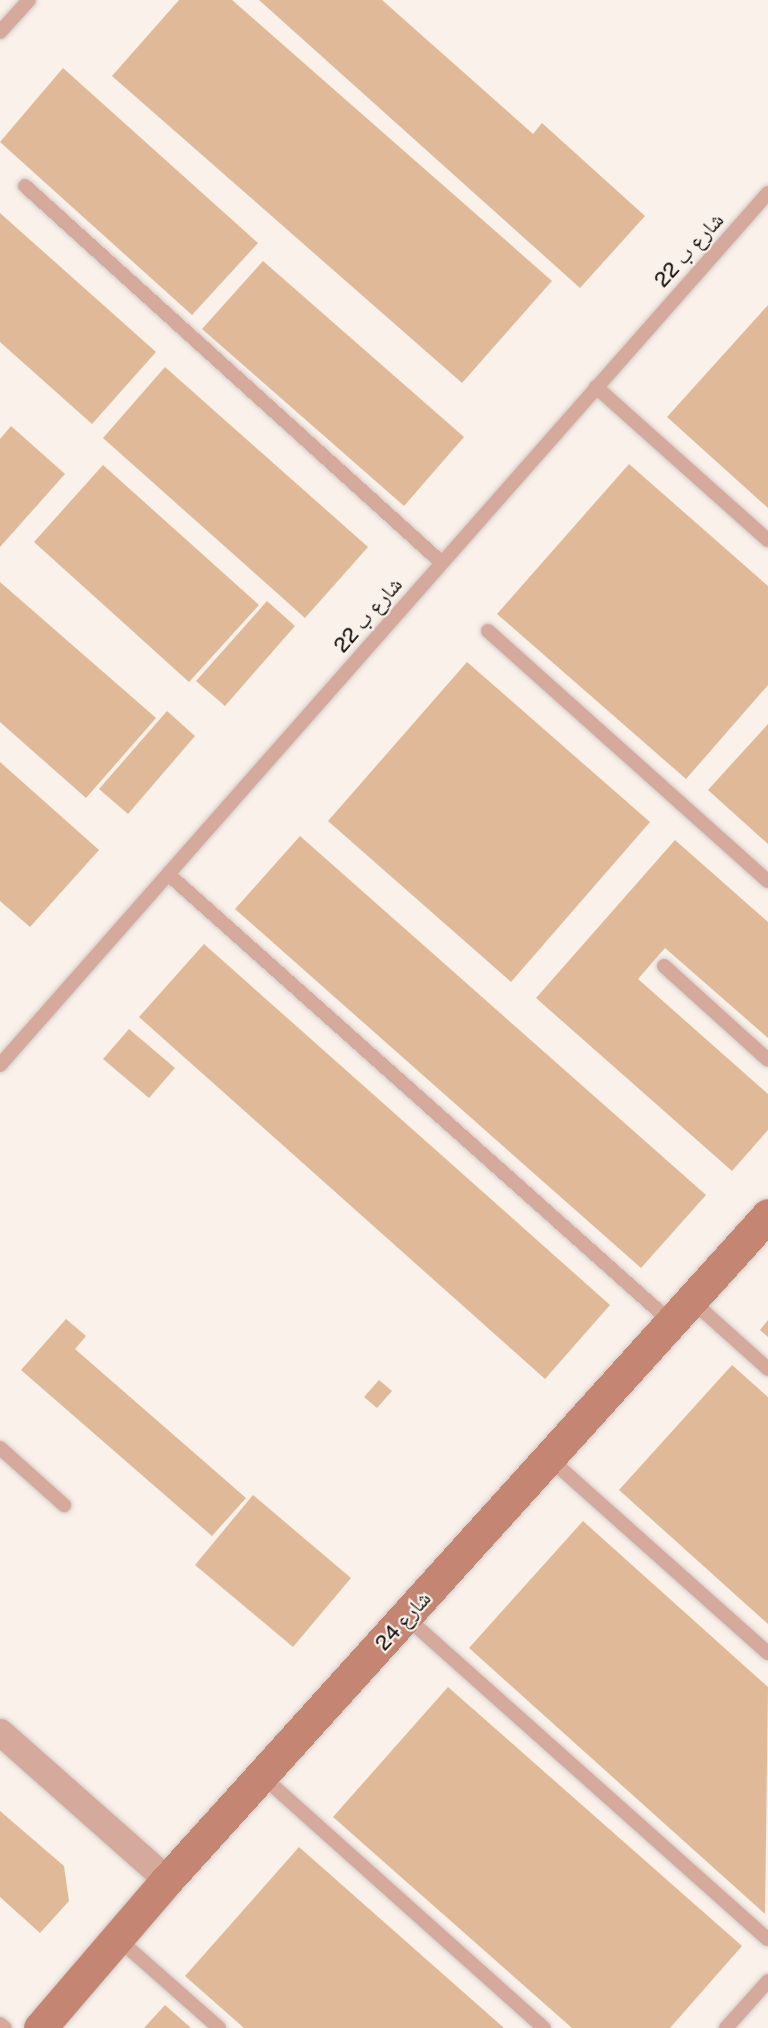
<!DOCTYPE html>
<meta charset="utf-8">
<style>
body{margin:0}
#map{position:relative;width:768px;height:2028px;overflow:hidden;background:#f9f1ea;font-family:"Public Sans","Noto Naskh Arabic",sans-serif}
div>[style]{position:absolute}
.building>*{inset:0;background:#e0ba98}
.roads{filter:drop-shadow(0 0 2px #d4ccc6) drop-shadow(0 0 2px #d4ccc6)}
.lane>*{height:14px;margin:-7px;padding:0 7px;transform-origin:7px;border-radius:7px;background:#d6a99d}
.street>*{height:27px;margin:-13.5px;padding:0 13.5px;transform-origin:13.5px;border-radius:13.5px;background:#d6a99d}
.secondary>*{height:33px;margin:-16.5px;padding:0 16.5px;transform-origin:16.5px;border-radius:16.5px;background:#c58573}
span{translate:-50% -50%;white-space:nowrap;text-align:center;line-height:1.15;-webkit-text-stroke:4.5px #f9f1ea;paint-order:stroke}
.street-label{font-size:21px;color:#0f0c0a}
</style>
<div id="map">
<div class="building">
<div style="clip-path:polygon(179px 0,232px 0,552px 281px,462px 383px,112px 76px)"></div>
<div style="clip-path:polygon(259px 0,382px 0,533px 134px,542px 123px,645px 216px,580px 288px)"></div>
<div style="clip-path:polygon(63px 68px,258px 243px,192px 315px,0 142px)"></div>
<div style="clip-path:polygon(0 213px,156px 352px,92px 424px,0 342px)"></div>
<div style="clip-path:polygon(263px 261px,464px 437px,404px 506px,202px 329px)"></div>
<div style="clip-path:polygon(768px 305px,768px 508px,667px 417px)"></div>
<div style="clip-path:polygon(165px 367px,368px 547px,305px 618px,103px 438px)"></div>
<div style="clip-path:polygon(11px 426px,65px 474px,0 547px,0 439px)"></div>
<div style="clip-path:polygon(629px 464px,768px 586px,768px 685px,686px 779px,497px 614px)"></div>
<div style="clip-path:polygon(103px 465px,259px 605px,189px 682px,34px 542px)"></div>
<div style="clip-path:polygon(0 582px,156px 718px,86px 798px,0 722px)"></div>
<div style="clip-path:polygon(267px 601px,295px 626px,225px 706px,196px 681px)"></div>
<div style="clip-path:polygon(467px 662px,650px 822px,511px 982px,328px 821px)"></div>
<div style="clip-path:polygon(167px 711px,195px 736px,128px 814px,99px 789px)"></div>
<div style="clip-path:polygon(768px 724px,768px 844px,708px 790px)"></div>
<div style="clip-path:polygon(0 762px,99px 850px,30px 927px,0 901px)"></div>
<div style="clip-path:polygon(300px 836px,706px 1195px,641px 1268px,235px 909px)"></div>
<div style="clip-path:polygon(675px 840px,768px 922px,768px 1038px,665px 948px,638px 979px,768px 1094px,768px 1130px,732px 1171px,536px 998px)"></div>
<div style="clip-path:polygon(204px 944px,610px 1305px,545px 1379px,139px 1017px)"></div>
<div style="clip-path:polygon(129px 1029px,175px 1068px,149px 1098px,103px 1059px)"></div>
<div style="clip-path:polygon(66px 1319px,86px 1336px,75px 1349px,246px 1498px,212px 1536px,21px 1370px)"></div>
<div style="clip-path:polygon(768px 1320px,768px 1337px,760px 1330px)"></div>
<div style="clip-path:polygon(732px 1365px,768px 1397px,768px 1624px,619px 1490px)"></div>
<div style="clip-path:polygon(379px 1380px,392px 1391px,377px 1408px,364px 1397px)"></div>
<div style="clip-path:polygon(253px 1495px,351px 1578px,293px 1647px,195px 1565px)"></div>
<div style="clip-path:polygon(583px 1521px,768px 1687px,765px 1914px,469px 1648px)"></div>
<div style="clip-path:polygon(448px 1687px,742px 1946px,670px 2028px,572px 2028px,333px 1817px)"></div>
<div style="clip-path:polygon(0 1811px,64px 1866px,69px 1901px,40px 1933px,0 1897px)"></div>
<div style="clip-path:polygon(299px 1847px,504px 2028px,244px 2028px,185px 1976px)"></div>
<div style="clip-path:polygon(165px 2005px,191px 2028px,144px 2028px)"></div>
</div>
<div class="roads">
<div class="lane">
<div style="left:0;top:32px;width:43px;rotate:-47.8deg"></div>
<div style="left:25px;top:186px;width:562px;rotate:42.12deg"></div>
<div style="left:596px;top:387px;width:230px;rotate:41.7deg"></div>
<div style="left:488px;top:631px;width:375px;rotate:41.8deg"></div>
<div style="left:168px;top:874px;width:674px;rotate:41.69deg"></div>
<div style="left:664px;top:966px;width:140px;rotate:42.1deg"></div>
<div style="left:0;top:1065px;width:1162px;rotate:-48.63deg"></div>
<div style="left:692px;top:1301px;width:102px;rotate:41.8deg"></div>
<div style="left:0;top:1448px;width:86px;rotate:41.7deg"></div>
<div style="left:550px;top:1459px;width:292px;rotate:41.7deg"></div>
<div style="left:406px;top:1617px;width:484px;rotate:41.7deg"></div>
<div style="left:262px;top:1776px;width:378px;rotate:41.8deg"></div>
<div style="left:117px;top:1938px;width:136px;rotate:41.4deg"></div>
<div style="left:0;top:2024px;width:6px;rotate:39deg"></div>
<div style="left:726px;top:2028px;width:63px;rotate:-48.2deg"></div>
</div>
<div class="street">
<div style="left:0;top:1732px;width:223px;rotate:41.5deg"></div>
</div>
<div class="secondary">
<div style="left:40px;top:2028px;width:195px;rotate:-49.4deg"></div>
<div style="left:167px;top:1880px;width:896px;rotate:-47.89deg"></div>
</div>
</div>
<div class="street-label">
<span style="left:689px;top:250px;rotate:-48deg">شارع ب 22</span>
<span style="left:368px;top:615px;rotate:-49deg">شارع ب 22</span>
<span style="left:403px;top:1621px;rotate:-48deg">شارع 24</span>
</div>
</div>
